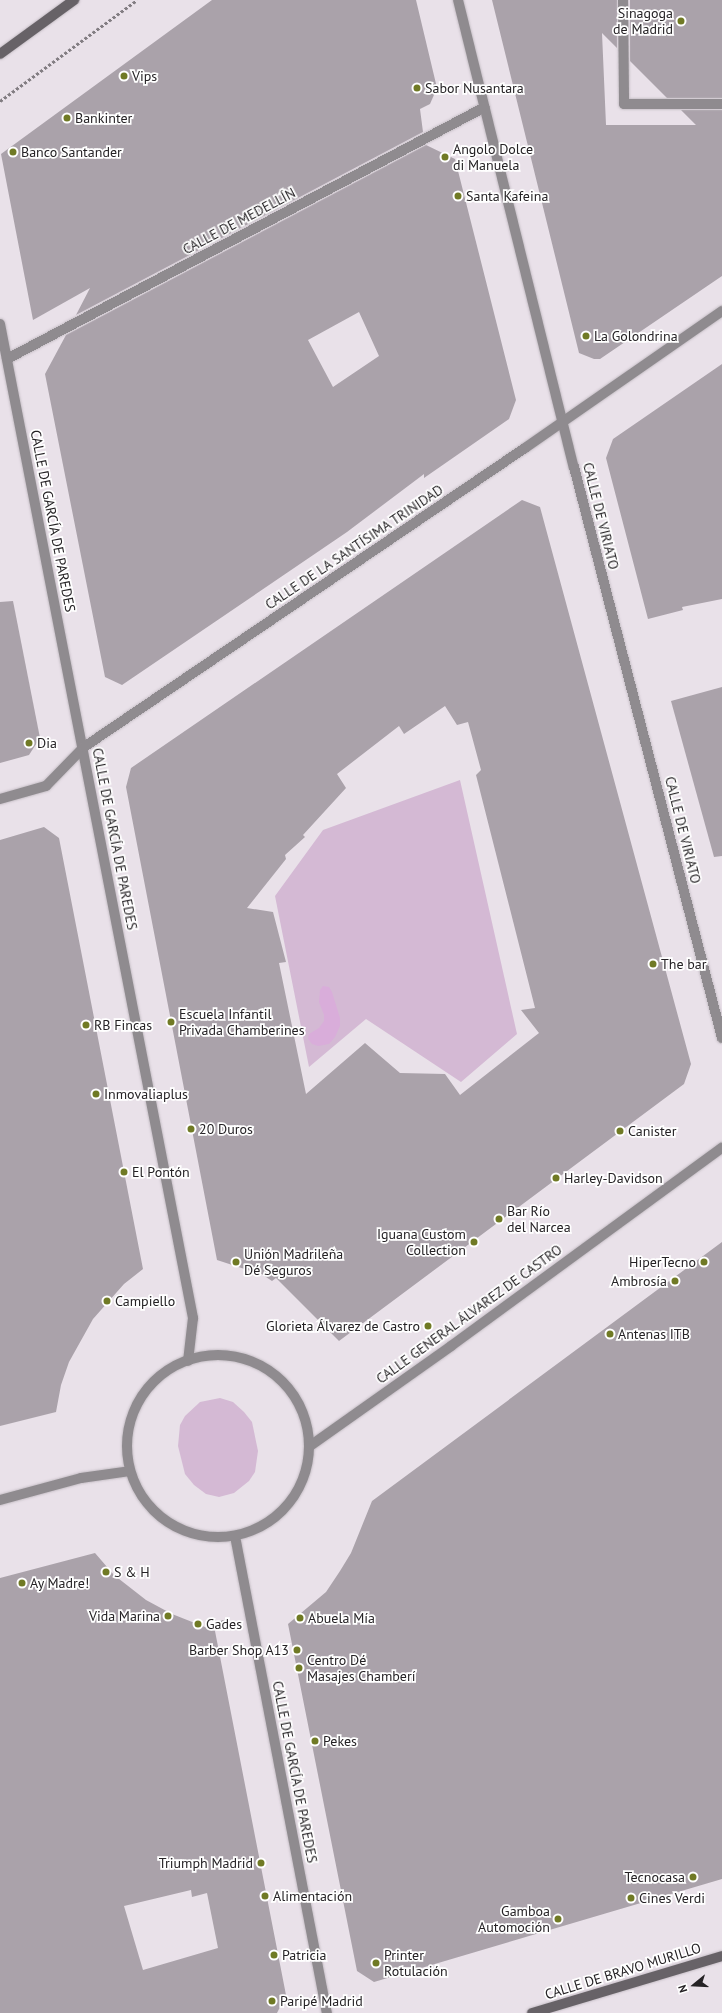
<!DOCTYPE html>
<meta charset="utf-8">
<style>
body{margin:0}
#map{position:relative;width:722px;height:2013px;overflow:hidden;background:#e9e1e9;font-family:"PT Sans",sans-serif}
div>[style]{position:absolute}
.green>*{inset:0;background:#d4b9d4}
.water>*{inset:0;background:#d9adda}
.building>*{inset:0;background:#aaa2aa}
.path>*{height:2.5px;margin-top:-1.25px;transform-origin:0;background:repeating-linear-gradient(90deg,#827d82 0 3px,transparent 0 5px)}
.roads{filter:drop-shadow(0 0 1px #c6bfc6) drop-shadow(0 0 1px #c6bfc6)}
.minor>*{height:10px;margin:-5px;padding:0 5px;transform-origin:5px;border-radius:5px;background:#8f8b8f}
.tertiary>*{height:10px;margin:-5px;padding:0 5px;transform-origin:5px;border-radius:5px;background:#8f8b8f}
.tertiary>.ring{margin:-5px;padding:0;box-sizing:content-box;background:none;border:10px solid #8f8b8f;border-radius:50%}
.secondary>*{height:10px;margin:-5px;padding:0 5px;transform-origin:5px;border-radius:5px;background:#676267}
.dots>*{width:11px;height:11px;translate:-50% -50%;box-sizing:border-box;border:2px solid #fff;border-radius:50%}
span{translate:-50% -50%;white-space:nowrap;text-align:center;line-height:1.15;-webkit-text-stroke:3.5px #fff;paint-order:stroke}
.poi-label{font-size:14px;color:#252225}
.right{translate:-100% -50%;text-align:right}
.left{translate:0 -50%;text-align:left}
.street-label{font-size:14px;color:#252225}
.north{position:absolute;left:674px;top:1965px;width:40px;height:40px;-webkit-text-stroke:3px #fff;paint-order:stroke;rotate:252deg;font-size:11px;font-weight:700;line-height:16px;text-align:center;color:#252225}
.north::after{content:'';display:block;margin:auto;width:14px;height:18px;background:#252225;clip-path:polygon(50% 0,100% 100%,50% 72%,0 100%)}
</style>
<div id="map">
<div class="green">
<div style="clip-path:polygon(460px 780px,517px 1034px,461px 1082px,366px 1019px,309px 1067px,275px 896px,323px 830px)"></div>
<div style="clip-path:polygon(220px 1398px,233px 1402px,244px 1412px,252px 1422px,258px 1451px,255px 1472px,249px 1481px,234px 1493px,219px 1497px,206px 1494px,194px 1485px,185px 1474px,178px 1446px,180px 1425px,185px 1416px,200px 1402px)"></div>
</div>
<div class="water">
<div style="clip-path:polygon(323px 986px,329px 987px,332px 992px,340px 1018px,340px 1026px,335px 1037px,329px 1044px,318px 1046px,312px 1044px,308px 1039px,309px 1034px,319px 1028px,324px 1021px,324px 1015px,319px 1002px,320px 990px)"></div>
</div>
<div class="building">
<div style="clip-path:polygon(212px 0,416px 0,437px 88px,430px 104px,420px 109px,423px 132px,76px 315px,90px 288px,33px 320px,1px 154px)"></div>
<div style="clip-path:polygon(492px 0,617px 0,617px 48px,602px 33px,606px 125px,696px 125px,681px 110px,722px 110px,722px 276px,600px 359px,594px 359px,579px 353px)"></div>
<div style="clip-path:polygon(630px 0,722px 0,722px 98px,667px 98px,630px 61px)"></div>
<div style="clip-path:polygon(evenodd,426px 145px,455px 159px,516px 400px,509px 419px,424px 478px,424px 474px,347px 532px,122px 685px,105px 677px,45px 374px,66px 335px,426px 145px,359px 312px,379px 356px,333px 387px,308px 340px,359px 312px)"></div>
<div style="clip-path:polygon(722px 364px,722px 599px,682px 607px,683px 610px,648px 619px,606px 458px,613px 439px)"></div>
<div style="clip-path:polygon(evenodd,522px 500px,540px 507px,691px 1064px,684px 1084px,339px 1341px,276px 1278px,272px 1281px,263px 1275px,217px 1260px,126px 787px,131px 768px,522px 500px,445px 706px,457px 725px,468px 722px,481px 770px,476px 775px,535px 1008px,521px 1010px,539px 1033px,460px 1095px,445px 1074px,400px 1073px,365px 1043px,306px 1094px,279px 963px,286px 962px,273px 912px,247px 908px,286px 859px,285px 855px,305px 837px,303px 835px,346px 788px,337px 774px,399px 726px,404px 734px,445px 706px)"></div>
<div style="clip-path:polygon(13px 601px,40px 738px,29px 755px,0 763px,0 602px)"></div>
<div style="clip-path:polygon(722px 687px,722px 856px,714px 857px,671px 701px)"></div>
<div style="clip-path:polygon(44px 827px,59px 838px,143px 1269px,124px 1284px,93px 1319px,69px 1362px,61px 1385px,56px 1412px,0 1426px,0 840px)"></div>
<div style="clip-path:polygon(722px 1242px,722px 1879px,374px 1982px,357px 1971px,288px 1624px,326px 1592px,340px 1571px,351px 1553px,372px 1501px)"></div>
<div style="clip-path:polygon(evenodd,95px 1553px,114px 1575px,146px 1600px,172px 1614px,215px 1631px,286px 1995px,277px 2013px,0 2013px,0 1578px,95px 1553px,191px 1890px,192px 1897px,207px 1893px,218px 1948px,143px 1970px,124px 1906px,191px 1890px)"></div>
</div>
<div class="path">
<div style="left:0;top:101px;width:170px;rotate:-36.4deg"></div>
<div style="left:221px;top:1622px;width:7px;rotate:-16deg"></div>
</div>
<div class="roads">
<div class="minor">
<div style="left:458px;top:0;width:481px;rotate:76.1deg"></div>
<div style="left:574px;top:467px;width:590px;rotate:75.47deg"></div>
<div style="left:623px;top:0;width:104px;rotate:89.4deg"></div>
<div style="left:624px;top:104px;width:98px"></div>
<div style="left:0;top:324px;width:1013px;rotate:79.01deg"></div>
<div style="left:193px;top:1318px;width:43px;rotate:96.6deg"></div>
<div style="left:7px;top:359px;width:540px;rotate:-27.8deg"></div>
<div style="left:0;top:799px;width:48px;rotate:-15.8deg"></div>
<div style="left:46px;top:786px;width:54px;rotate:-45.7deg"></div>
<div style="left:84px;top:747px;width:533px;rotate:-34.14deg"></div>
<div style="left:525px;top:448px;width:240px;rotate:-34.8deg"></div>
<div style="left:235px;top:1536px;width:486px;rotate:79.1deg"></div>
</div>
<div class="tertiary">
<div class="ring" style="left:127px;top:1355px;width:172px;height:172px"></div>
<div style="left:310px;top:1446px;width:173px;rotate:-35.3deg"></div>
<div style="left:451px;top:1346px;width:336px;rotate:-36.2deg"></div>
<div style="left:0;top:1500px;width:84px;rotate:-15.2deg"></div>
<div style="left:81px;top:1478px;width:49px;rotate:-8.1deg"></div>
</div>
<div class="secondary">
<div style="left:0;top:54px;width:92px;rotate:-36.1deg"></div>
<div style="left:532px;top:2013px;width:198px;rotate:-16.7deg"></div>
</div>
</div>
<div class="dots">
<div style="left:681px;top:21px;background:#707a25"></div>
<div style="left:124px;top:76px;background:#707a25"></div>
<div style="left:417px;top:88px;background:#707a25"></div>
<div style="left:67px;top:118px;background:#707a25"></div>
<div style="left:13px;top:152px;background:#707a25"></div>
<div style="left:445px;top:157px;background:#707a25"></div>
<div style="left:458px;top:196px;background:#707a25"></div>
<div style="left:586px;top:336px;background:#707a25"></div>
<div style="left:29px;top:743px;background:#707a25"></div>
<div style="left:653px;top:964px;background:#707a25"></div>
<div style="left:171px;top:1022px;background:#707a25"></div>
<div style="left:86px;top:1025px;background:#707a25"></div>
<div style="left:96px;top:1094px;background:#707a25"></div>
<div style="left:191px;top:1129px;background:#707a25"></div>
<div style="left:620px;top:1131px;background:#707a25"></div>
<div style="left:124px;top:1172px;background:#707a25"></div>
<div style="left:556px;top:1178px;background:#707a25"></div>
<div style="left:499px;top:1219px;background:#707a25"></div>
<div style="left:474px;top:1242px;background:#707a25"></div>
<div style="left:236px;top:1262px;background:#707a25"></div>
<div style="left:704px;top:1262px;background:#707a25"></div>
<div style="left:675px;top:1281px;background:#707a25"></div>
<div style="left:107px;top:1301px;background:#707a25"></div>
<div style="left:428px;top:1326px;background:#707a25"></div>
<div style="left:610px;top:1334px;background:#707a25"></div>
<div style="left:106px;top:1572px;background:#707a25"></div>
<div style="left:22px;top:1583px;background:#707a25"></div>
<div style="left:168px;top:1616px;background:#707a25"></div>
<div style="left:300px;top:1618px;background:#707a25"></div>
<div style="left:198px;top:1624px;background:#707a25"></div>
<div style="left:297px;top:1650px;background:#707a25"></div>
<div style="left:299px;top:1668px;background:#707a25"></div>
<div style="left:315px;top:1741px;background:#707a25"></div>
<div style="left:261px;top:1863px;background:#707a25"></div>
<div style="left:693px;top:1877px;background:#707a25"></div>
<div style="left:265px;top:1896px;background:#707a25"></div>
<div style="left:631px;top:1898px;background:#707a25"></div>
<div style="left:558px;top:1919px;background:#707a25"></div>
<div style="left:274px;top:1955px;background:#707a25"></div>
<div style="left:376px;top:1963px;background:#707a25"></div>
<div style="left:272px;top:2001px;background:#707a25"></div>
</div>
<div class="poi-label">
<span class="right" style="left:673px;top:21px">Sinagoga<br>de Madrid</span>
<span class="left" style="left:132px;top:76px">Vips</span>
<span class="left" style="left:425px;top:88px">Sabor Nusantara</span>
<span class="left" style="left:75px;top:118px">Bankinter</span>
<span class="left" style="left:453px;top:157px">Angolo Dolce<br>di Manuela</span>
<span class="left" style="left:21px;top:152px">Banco Santander</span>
<span class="left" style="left:466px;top:196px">Santa Kafeina</span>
<span class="left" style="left:594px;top:336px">La Golondrina</span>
<span class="left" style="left:37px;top:743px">Dia</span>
<span class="left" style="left:661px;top:964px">The bar</span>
<span class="left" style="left:179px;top:1022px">Escuela Infantil<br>Privada Chamberines</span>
<span class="left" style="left:94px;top:1025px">RB Fincas</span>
<span class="left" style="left:104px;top:1094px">Inmovaliaplus</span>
<span class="left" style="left:199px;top:1129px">20 Duros</span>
<span class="left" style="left:628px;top:1131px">Canister</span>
<span class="left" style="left:132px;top:1172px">El Pontón</span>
<span class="left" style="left:564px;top:1178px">Harley-Davidson</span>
<span class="left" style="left:507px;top:1219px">Bar Río<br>del Narcea</span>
<span class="right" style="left:466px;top:1242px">Iguana Custom<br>Collection</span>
<span class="left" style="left:244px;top:1262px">Unión Madrileña<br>Dé Seguros</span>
<span class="right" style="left:696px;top:1262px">HiperTecno</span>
<span class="right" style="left:667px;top:1281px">Ambrosía</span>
<span class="left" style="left:115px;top:1301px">Campiello</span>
<span class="right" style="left:420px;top:1326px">Glorieta Álvarez de Castro</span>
<span class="left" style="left:618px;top:1334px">Antenas ITB</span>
<span class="left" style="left:114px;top:1572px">S &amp; H</span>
<span class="left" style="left:30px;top:1583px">Ay Madre!</span>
<span class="right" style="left:160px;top:1616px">Vida Marina</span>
<span class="left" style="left:308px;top:1618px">Abuela Mía</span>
<span class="left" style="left:206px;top:1624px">Gades</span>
<span class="right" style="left:289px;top:1650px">Barber Shop A13</span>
<span class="left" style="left:307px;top:1668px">Centro Dé<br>Masajes Chamberí</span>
<span class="left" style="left:323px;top:1741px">Pekes</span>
<span class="right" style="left:253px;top:1863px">Triumph Madrid</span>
<span class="right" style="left:685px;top:1877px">Tecnocasa</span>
<span class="left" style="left:273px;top:1896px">Alimentación</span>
<span class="left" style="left:639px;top:1898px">Cines Verdi</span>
<span class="right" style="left:550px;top:1919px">Gamboa<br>Automoción</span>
<span class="left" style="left:282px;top:1955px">Patricia</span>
<span class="left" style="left:384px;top:1963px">Printer<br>Rotulación</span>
<span class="left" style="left:280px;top:2001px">Paripé Madrid</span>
</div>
<div class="street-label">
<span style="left:239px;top:221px;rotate:-28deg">CALLE DE MEDELLÍN</span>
<span style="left:601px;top:516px;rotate:76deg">CALLE DE VIRIATO</span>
<span style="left:53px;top:521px;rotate:79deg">CALLE DE GARCÍA DE PAREDES</span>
<span style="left:354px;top:547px;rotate:-34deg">CALLE DE LA SANTÍSIMA TRINIDAD</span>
<span style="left:683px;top:830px;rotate:76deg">CALLE DE VIRIATO</span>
<span style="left:115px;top:839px;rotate:79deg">CALLE DE GARCÍA DE PAREDES</span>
<span style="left:469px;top:1314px;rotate:-36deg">CALLE GENERAL ÁLVAREZ DE CASTRO</span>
<span style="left:295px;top:1772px;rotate:79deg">CALLE DE GARCÍA DE PAREDES</span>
<span style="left:623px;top:1971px;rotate:-17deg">CALLE DE BRAVO MURILLO</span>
</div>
<div class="north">N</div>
</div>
